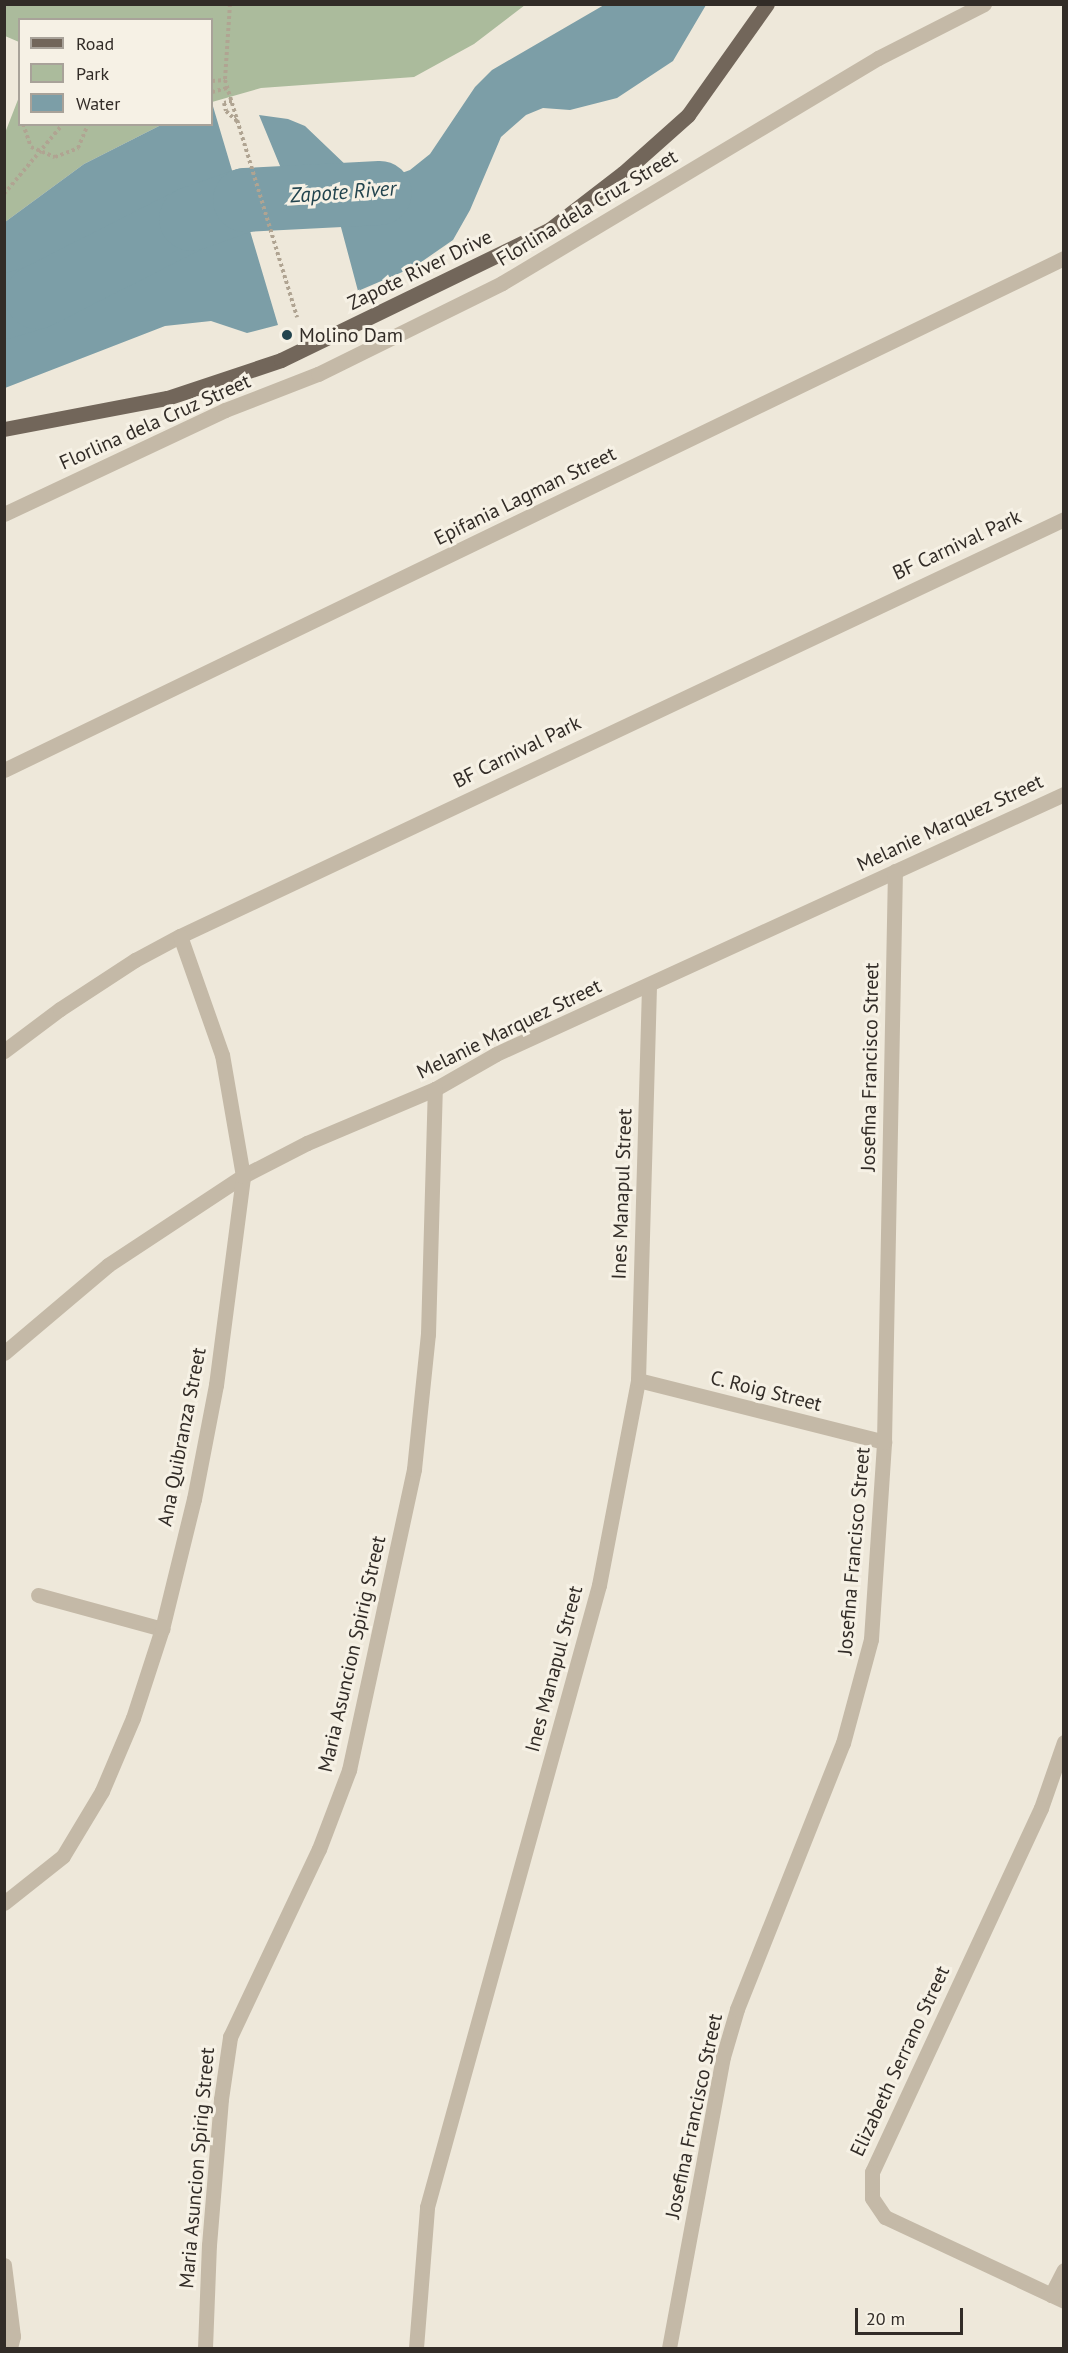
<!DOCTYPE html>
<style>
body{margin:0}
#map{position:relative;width:1068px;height:2353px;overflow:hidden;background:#eee8da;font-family:"PT Sans",sans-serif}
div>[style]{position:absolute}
.green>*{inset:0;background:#abbb9c}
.water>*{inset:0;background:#7c9ea7}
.river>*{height:64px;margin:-32px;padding:0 32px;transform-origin:32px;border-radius:32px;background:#7c9ea7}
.path>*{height:4px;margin-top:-2px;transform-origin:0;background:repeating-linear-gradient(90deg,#b0a492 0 3px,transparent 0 6px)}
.minor>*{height:15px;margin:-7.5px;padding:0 7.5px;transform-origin:7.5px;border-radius:7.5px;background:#c4b9a7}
.major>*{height:15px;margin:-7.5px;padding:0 7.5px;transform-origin:7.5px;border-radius:7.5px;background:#72665a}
.dots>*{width:16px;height:16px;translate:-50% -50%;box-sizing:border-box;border:3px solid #f6f1e5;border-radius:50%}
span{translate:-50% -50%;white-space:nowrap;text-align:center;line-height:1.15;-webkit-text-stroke:6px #f6f1e5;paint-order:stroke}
.street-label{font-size:20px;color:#322c27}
.poi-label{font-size:20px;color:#322c27}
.left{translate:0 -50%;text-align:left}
.water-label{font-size:21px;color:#22444e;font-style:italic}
.frame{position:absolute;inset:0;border:6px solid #322c27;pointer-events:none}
.legend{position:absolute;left:18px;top:18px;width:195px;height:108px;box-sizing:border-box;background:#f6f1e5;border:2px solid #a8a299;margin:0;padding:8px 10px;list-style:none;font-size:18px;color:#322c27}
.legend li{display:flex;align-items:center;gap:12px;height:30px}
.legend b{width:30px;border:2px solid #a8a299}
.scale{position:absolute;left:855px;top:2308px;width:108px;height:27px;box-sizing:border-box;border:3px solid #322c27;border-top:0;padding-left:8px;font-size:18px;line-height:21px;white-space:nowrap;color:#322c27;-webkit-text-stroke:4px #f6f1e5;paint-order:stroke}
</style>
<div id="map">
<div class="green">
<div style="clip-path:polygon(4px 5px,5px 4px,525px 5px,474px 44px,414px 77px,261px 88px,212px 102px,212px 20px,20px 20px,19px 42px,5px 36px)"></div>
<div style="clip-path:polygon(19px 97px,20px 124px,161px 125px,84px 164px,5px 222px,5px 133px)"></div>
</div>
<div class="water">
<div style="clip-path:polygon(604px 5px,706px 5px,673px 61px,617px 98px,570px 110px,543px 108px,526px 115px,501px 137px,470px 210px,453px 240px,414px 267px,358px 291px,338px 216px,304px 224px,259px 115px,288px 119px,305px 126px,350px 169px,366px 176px,388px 178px,410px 170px,430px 154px,475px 87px,492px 70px)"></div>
<div style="clip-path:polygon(212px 103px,278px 325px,247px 333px,211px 321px,165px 326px,5px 388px,5px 222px,84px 164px,161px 125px,212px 124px)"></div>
</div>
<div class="river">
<div style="left:4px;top:307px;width:34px;rotate:-17deg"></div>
<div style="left:37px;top:297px;width:173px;rotate:-26.9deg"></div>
<div style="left:191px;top:219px;width:57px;rotate:-19.4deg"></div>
<div style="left:245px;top:200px;width:135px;rotate:-3deg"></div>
</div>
<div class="path">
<div style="left:230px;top:4px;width:76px;rotate:93.8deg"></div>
<div style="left:225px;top:80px;width:248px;rotate:73.1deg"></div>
<div style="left:212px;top:81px;width:13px;rotate:-4deg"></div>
<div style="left:212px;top:92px;width:16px;rotate:-15deg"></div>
<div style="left:232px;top:101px;width:8px;rotate:166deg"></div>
<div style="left:224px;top:103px;width:8px;rotate:76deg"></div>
<div style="left:226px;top:111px;width:18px;rotate:43deg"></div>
<div style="left:23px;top:124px;width:24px;rotate:71deg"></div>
<div style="left:31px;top:147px;width:26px;rotate:23deg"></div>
<div style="left:55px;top:157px;width:25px;rotate:-21deg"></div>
<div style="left:78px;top:148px;width:26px;rotate:-67deg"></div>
<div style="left:4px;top:194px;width:92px;rotate:-49.9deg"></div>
</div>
<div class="minor">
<div style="left:4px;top:514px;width:244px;rotate:-25.2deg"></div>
<div style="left:225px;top:410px;width:100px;rotate:-21.2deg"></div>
<div style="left:318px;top:374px;width:205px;rotate:-26.3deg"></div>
<div style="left:502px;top:283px;width:438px;rotate:-30.9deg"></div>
<div style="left:878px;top:58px;width:119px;rotate:-27deg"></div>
<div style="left:4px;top:770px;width:1177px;rotate:-25.78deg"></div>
<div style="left:4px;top:1051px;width:70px;rotate:-36.9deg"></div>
<div style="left:60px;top:1009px;width:90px;rotate:-33.2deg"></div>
<div style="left:135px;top:960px;width:51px;rotate:-28.1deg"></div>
<div style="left:180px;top:936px;width:977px;rotate:-25.25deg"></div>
<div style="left:4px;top:1353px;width:136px;rotate:-40.2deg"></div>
<div style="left:108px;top:1265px;width:162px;rotate:-33.4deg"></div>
<div style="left:243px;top:1176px;width:72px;rotate:-27.3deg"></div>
<div style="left:307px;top:1143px;width:139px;rotate:-22.9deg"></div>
<div style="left:435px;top:1089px;width:70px;rotate:-29.8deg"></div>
<div style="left:496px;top:1054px;width:625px;rotate:-24.6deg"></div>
<div style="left:638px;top:1380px;width:254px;rotate:14.1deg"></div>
<div style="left:38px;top:1595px;width:129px;rotate:15.3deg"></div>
<div style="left:1064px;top:1742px;width:70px;rotate:109.2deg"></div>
<div style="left:1041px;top:1808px;width:401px;rotate:114.9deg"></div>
<div style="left:872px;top:2172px;width:26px;rotate:90deg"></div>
<div style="left:872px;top:2198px;width:23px;rotate:56deg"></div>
<div style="left:885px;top:2217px;width:198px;rotate:25.1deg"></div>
<div style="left:4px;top:1903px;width:75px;rotate:-38.5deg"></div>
<div style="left:63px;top:1856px;width:76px;rotate:-59deg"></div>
<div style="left:102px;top:1791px;width:79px;rotate:-67deg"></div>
<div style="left:133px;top:1718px;width:94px;rotate:-72deg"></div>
<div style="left:162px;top:1629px;width:134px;rotate:-76.2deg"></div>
<div style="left:194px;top:1499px;width:116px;rotate:-79.1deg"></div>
<div style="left:216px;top:1385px;width:211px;rotate:-82.6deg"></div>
<div style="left:243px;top:1176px;width:123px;rotate:-99.8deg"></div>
<div style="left:222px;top:1055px;width:126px;rotate:-109.4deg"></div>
<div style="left:4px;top:2265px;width:72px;rotate:82.8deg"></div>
<div style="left:13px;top:2336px;width:12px;rotate:104deg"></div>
<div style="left:1051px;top:2295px;width:28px;rotate:-63deg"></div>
<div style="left:205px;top:2348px;width:103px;rotate:-87.8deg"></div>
<div style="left:209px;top:2245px;width:146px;rotate:-85.3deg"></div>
<div style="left:221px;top:2099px;width:63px;rotate:-81.7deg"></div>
<div style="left:230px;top:2037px;width:208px;rotate:-64.7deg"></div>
<div style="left:319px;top:1849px;width:85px;rotate:-69.2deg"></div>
<div style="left:349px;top:1770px;width:308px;rotate:-77.8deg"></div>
<div style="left:414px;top:1469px;width:136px;rotate:-84.1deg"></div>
<div style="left:428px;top:1334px;width:245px;rotate:-88.4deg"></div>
<div style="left:416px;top:2348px;width:141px;rotate:-85.5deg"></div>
<div style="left:427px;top:2207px;width:645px;rotate:-74.54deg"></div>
<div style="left:599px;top:1585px;width:209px;rotate:-79.2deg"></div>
<div style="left:638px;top:1380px;width:394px;rotate:-88.4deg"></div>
<div style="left:669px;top:2348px;width:296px;rotate:-79.5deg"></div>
<div style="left:723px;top:2057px;width:50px;rotate:-73.7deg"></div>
<div style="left:737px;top:2009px;width:286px;rotate:-68.3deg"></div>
<div style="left:843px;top:1743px;width:108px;rotate:-74.9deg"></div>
<div style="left:871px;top:1639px;width:197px;rotate:-86.2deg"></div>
<div style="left:884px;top:1442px;width:571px;rotate:-88.9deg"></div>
</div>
<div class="major">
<div style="left:4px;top:429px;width:166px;rotate:-10.8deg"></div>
<div style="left:167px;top:398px;width:120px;rotate:-18.4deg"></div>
<div style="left:281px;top:360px;width:298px;rotate:-25.9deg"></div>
<div style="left:549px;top:230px;width:93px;rotate:-37.6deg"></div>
<div style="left:623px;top:173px;width:87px;rotate:-41.7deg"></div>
<div style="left:688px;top:115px;width:136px;rotate:-54.6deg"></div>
</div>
<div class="dots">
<div style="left:287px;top:335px;background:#22444e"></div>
</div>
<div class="street-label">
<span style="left:587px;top:208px;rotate:-31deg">Florlina dela Cruz Street</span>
<span style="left:420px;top:270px;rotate:-26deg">Zapote River Drive</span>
<span style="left:155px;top:422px;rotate:-24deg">Florlina dela Cruz Street</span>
<span style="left:525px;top:496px;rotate:-26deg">Epifania Lagman Street</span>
<span style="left:957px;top:545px;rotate:-25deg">BF Carnival Park</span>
<span style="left:517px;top:752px;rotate:-26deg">BF Carnival Park</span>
<span style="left:950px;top:823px;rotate:-25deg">Melanie Marquez Street</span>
<span style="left:509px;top:1029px;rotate:-26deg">Melanie Marquez Street</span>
<span style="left:870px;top:1067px;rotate:-89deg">Josefina Francisco Street</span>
<span style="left:622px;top:1194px;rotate:-88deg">Ines Manapul Street</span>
<span style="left:766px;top:1391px;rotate:14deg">C. Roig Street</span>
<span style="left:182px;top:1437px;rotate:-79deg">Ana Quibranza Street</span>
<span style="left:854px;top:1551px;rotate:-85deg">Josefina Francisco Street</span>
<span style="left:352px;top:1654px;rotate:-77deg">Maria Asuncion Spirig Street</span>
<span style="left:554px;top:1669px;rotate:-75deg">Ines Manapul Street</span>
<span style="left:900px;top:2061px;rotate:-65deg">Elizabeth Serrano Street</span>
<span style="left:694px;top:2116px;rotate:-78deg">Josefina Francisco Street</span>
<span style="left:197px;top:2168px;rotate:-85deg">Maria Asuncion Spirig Street</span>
</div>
<div class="poi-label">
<span class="left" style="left:299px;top:335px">Molino Dam</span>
</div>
<div class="water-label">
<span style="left:343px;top:192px;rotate:-4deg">Zapote River</span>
</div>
<div class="frame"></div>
<ul class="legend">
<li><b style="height:8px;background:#72665a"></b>Road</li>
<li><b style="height:16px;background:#abbb9c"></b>Park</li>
<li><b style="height:16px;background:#7c9ea7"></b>Water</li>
</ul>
<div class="scale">20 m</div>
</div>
